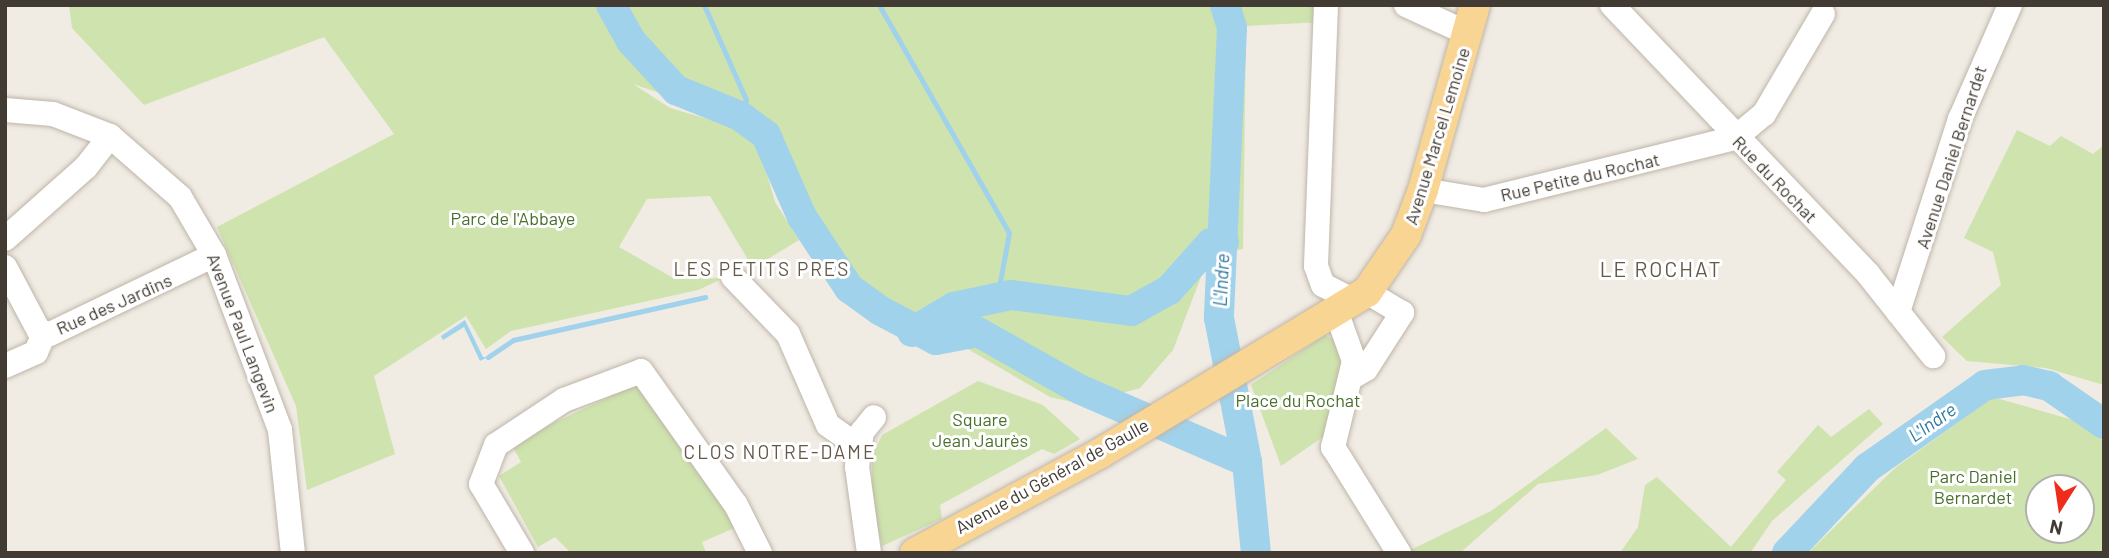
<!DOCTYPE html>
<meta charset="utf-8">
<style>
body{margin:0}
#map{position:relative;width:2109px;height:558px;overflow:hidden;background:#f0ebe3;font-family:Barlow,sans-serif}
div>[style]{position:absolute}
.green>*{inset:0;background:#cee3ad}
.water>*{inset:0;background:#a1d2eb}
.stream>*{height:5px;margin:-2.5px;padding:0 2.5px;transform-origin:2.5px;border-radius:2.5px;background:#a1d2eb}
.river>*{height:30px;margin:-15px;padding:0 15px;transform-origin:15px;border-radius:15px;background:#a1d2eb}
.roads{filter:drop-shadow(0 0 2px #beb5a9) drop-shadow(0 0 2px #beb5a9)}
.minor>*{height:24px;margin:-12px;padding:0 12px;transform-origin:12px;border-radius:12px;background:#fff}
.major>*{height:30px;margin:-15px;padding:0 15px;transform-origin:15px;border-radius:15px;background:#f9d593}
span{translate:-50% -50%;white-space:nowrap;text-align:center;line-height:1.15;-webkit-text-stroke:6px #fff;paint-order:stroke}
.street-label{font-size:18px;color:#423b33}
.park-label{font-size:18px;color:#496f2b}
.neighbourhood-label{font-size:19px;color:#64584b;letter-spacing:2px}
.water-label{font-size:19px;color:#3179a0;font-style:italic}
.quarter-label{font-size:21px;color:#64584b;letter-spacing:2px}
.frame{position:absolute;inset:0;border:7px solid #423b33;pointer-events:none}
.north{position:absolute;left:2025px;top:474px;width:70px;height:70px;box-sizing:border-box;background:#fff;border:2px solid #b3b1ad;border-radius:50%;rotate:192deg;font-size:19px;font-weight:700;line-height:28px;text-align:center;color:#423b33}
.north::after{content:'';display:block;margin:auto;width:24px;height:32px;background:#ef2c1b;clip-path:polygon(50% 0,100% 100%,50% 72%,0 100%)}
</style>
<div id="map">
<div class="green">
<div style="clip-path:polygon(69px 5px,1319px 5px,1321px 22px,1246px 26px,1243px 249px,1209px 256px,1173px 350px,1140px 388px,1082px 404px,1050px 397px,827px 267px,770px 130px,633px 84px,670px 108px,732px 126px,758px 143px,775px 202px,799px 240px,753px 268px,710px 196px,647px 199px,619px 247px,675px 279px,724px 278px,698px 290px,511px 331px,486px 349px,466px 316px,374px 376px,395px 454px,307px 490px,296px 406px,217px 227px,394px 134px,324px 37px,144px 105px,72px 28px)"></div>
<div style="clip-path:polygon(2017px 130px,2050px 146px,2061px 136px,2093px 154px,2104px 145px,2104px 385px,2046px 368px,1967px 361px,1942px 337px,2001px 285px,1993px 252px,1964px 238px)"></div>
<div style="clip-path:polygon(1325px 335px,1339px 342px,1344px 374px,1327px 434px,1281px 466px,1251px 385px)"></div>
<div style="clip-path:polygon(643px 381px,737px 527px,702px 542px,706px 553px,571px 553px,555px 537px,538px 547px,499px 476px,521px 462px,511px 443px)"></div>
<div style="clip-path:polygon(978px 381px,1043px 405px,1080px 439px,1054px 454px,1042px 449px,940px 505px,942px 519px,882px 546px,872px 505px,872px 457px,882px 435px)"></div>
<div style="clip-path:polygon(evenodd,1993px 397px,2080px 422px,2104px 442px,2104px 553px,1808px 553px,1895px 468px,1993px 397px,2039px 488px,2081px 488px,2081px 530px,2039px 530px,2039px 488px)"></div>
<div style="clip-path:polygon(1869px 409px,1883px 424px,1772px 521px,1750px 553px,1620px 553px,1638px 527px,1645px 485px,1657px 477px,1731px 547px,1786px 480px,1777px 472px,1818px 425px,1831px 437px)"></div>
<div style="clip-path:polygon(1606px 428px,1638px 459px,1597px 475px,1538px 484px,1460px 553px,1404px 553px,1491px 511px)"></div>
</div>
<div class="water">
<div style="clip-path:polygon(465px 320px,483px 357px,488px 357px,480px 361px,464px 327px,443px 340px,441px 336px)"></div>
</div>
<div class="stream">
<div style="left:704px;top:5px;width:104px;rotate:66.1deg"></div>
<div style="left:746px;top:100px;width:17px;rotate:111deg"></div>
<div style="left:879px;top:5px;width:262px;rotate:60.3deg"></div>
<div style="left:1009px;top:233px;width:66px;rotate:100.5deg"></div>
<div style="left:488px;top:357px;width:30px;rotate:-34deg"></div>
<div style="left:513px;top:340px;width:197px;rotate:-12.6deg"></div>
</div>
<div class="river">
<div style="left:611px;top:5px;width:41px;rotate:60.9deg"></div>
<div style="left:631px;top:41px;width:67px;rotate:47.4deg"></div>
<div style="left:676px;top:90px;width:69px;rotate:22.1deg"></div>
<div style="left:740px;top:116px;width:32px;rotate:36deg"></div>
<div style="left:766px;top:135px;width:90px;rotate:66.3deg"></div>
<div style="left:802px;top:217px;width:85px;rotate:56.5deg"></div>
<div style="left:849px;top:288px;width:39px;rotate:36deg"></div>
<div style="left:881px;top:311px;width:62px;rotate:27.8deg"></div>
<div style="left:936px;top:340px;width:43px;rotate:-10.8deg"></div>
<div style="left:978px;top:332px;width:116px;rotate:29.4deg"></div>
<div style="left:1079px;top:389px;width:183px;rotate:23.5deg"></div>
<div style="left:1225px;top:5px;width:24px;rotate:73deg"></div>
<div style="left:1232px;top:28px;width:290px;rotate:92.6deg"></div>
<div style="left:1219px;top:318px;width:147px;rotate:79deg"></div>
<div style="left:1247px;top:462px;width:91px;rotate:84.4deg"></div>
<div style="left:912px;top:332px;width:49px;rotate:-30.8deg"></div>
<div style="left:954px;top:307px;width:58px;rotate:-11.9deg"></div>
<div style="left:1011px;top:295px;width:121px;rotate:7.6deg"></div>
<div style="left:1131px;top:311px;width:43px;rotate:-28.9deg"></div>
<div style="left:1169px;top:290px;width:63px;rotate:-48.2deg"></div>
<div style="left:1211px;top:243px;width:13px;rotate:-4deg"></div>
<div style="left:1787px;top:553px;width:117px;rotate:-46.7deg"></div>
<div style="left:1867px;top:468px;width:144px;rotate:-35.1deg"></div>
<div style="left:1985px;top:385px;width:38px;rotate:-7deg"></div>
<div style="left:2023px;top:380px;width:27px;rotate:13deg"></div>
<div style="left:2049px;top:386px;width:67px;rotate:34.6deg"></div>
</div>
<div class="roads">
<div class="minor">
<div style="left:1326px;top:5px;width:261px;rotate:92.2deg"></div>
<div style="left:1316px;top:266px;width:20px;rotate:70deg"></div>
<div style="left:1323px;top:285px;width:30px;rotate:27deg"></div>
<div style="left:1406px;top:5px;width:67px;rotate:24.7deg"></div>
<div style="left:1612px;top:5px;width:371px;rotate:46.4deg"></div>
<div style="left:1868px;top:274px;width:105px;rotate:51.6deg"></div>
<div style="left:5px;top:110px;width:48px;rotate:4.8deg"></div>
<div style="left:53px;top:114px;width:61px;rotate:21.1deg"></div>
<div style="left:110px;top:136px;width:93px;rotate:41.1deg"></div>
<div style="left:180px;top:197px;width:67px;rotate:59.6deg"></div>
<div style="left:214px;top:255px;width:187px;rotate:69.3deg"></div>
<div style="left:280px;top:430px;width:124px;rotate:84deg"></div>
<div style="left:1423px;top:190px;width:62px;rotate:9.3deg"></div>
<div style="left:1484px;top:200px;width:259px;rotate:-13.9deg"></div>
<div style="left:1735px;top:138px;width:38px;rotate:-40deg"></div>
<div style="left:1764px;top:114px;width:116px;rotate:-59.5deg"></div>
<div style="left:5px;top:239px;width:108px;rotate:-41.6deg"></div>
<div style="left:86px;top:167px;width:39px;rotate:-52deg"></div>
<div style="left:5px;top:267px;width:72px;rotate:62deg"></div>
<div style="left:39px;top:331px;width:11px;rotate:15deg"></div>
<div style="left:50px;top:334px;width:182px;rotate:-25.7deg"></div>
<div style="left:733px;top:277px;width:79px;rotate:46deg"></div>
<div style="left:788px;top:334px;width:99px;rotate:66.3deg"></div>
<div style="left:828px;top:425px;width:37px;rotate:35deg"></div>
<div style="left:1335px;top:308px;width:56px;rotate:70.3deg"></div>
<div style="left:1354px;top:361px;width:89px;rotate:103.7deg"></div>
<div style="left:1333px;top:447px;width:125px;rotate:58.1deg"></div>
<div style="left:1898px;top:312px;width:203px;rotate:-72.2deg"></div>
<div style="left:1960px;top:119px;width:124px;rotate:-66.3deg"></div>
<div style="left:5px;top:366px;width:34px;rotate:-24deg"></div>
<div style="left:36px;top:352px;width:20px;rotate:-66deg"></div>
<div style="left:1352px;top:377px;width:16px;rotate:-30deg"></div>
<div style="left:1366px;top:369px;width:67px;rotate:-57.3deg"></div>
<div style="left:1402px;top:313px;width:41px;rotate:-149deg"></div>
<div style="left:522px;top:553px;width:80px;rotate:-120.7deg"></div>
<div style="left:481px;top:484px;width:42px;rotate:-69deg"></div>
<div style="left:496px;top:445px;width:82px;rotate:-33.5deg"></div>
<div style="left:564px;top:400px;width:82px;rotate:-20.6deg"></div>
<div style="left:641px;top:371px;width:164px;rotate:54.7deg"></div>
<div style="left:736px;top:505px;width:54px;rotate:63.4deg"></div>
<div style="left:869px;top:553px;width:87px;rotate:-97.9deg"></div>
<div style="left:857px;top:467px;width:35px;rotate:-82deg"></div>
<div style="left:862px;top:432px;width:19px;rotate:-51deg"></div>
</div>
<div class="major">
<div style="left:915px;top:553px;width:209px;rotate:-28.3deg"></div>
<div style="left:1099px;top:454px;width:313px;rotate:-31.2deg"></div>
<div style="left:1367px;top:292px;width:69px;rotate:-55.6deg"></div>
<div style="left:1406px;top:235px;width:48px;rotate:-69.3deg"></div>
<div style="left:1423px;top:190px;width:192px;rotate:-74.3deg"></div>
</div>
</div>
<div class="street-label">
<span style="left:1437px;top:136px;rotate:-73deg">Avenue Marcel Lemoine</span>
<span style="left:1951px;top:157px;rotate:-72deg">Avenue Daniel Bernardet</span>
<span style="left:1580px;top:177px;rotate:-13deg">Rue Petite du Rochat</span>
<span style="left:1775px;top:179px;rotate:46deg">Rue du Rochat</span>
<span style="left:114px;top:304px;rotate:-24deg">Rue des Jardins</span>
<span style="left:243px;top:333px;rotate:69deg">Avenue Paul Langevin</span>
<span style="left:1052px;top:476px;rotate:-29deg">Avenue du Général de Gaulle</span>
</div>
<div class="park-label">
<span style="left:513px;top:218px">Parc de l'Abbaye</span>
<span style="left:1298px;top:400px">Place du Rochat</span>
<span style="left:980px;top:430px">Square<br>Jean Jaurès</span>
<span style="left:1973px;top:487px">Parc Daniel<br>Bernardet</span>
</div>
<div class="neighbourhood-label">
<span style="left:762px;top:269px">LES PETITS PRES</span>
<span style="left:780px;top:452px">CLOS NOTRE-DAME</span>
</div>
<div class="water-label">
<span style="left:1221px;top:280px;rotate:-87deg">L'Indre</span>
<span style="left:1932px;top:422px;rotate:-35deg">L'Indre</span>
</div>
<div class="quarter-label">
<span style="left:1661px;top:269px">LE ROCHAT</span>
</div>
<div class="frame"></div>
<div class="north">N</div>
</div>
